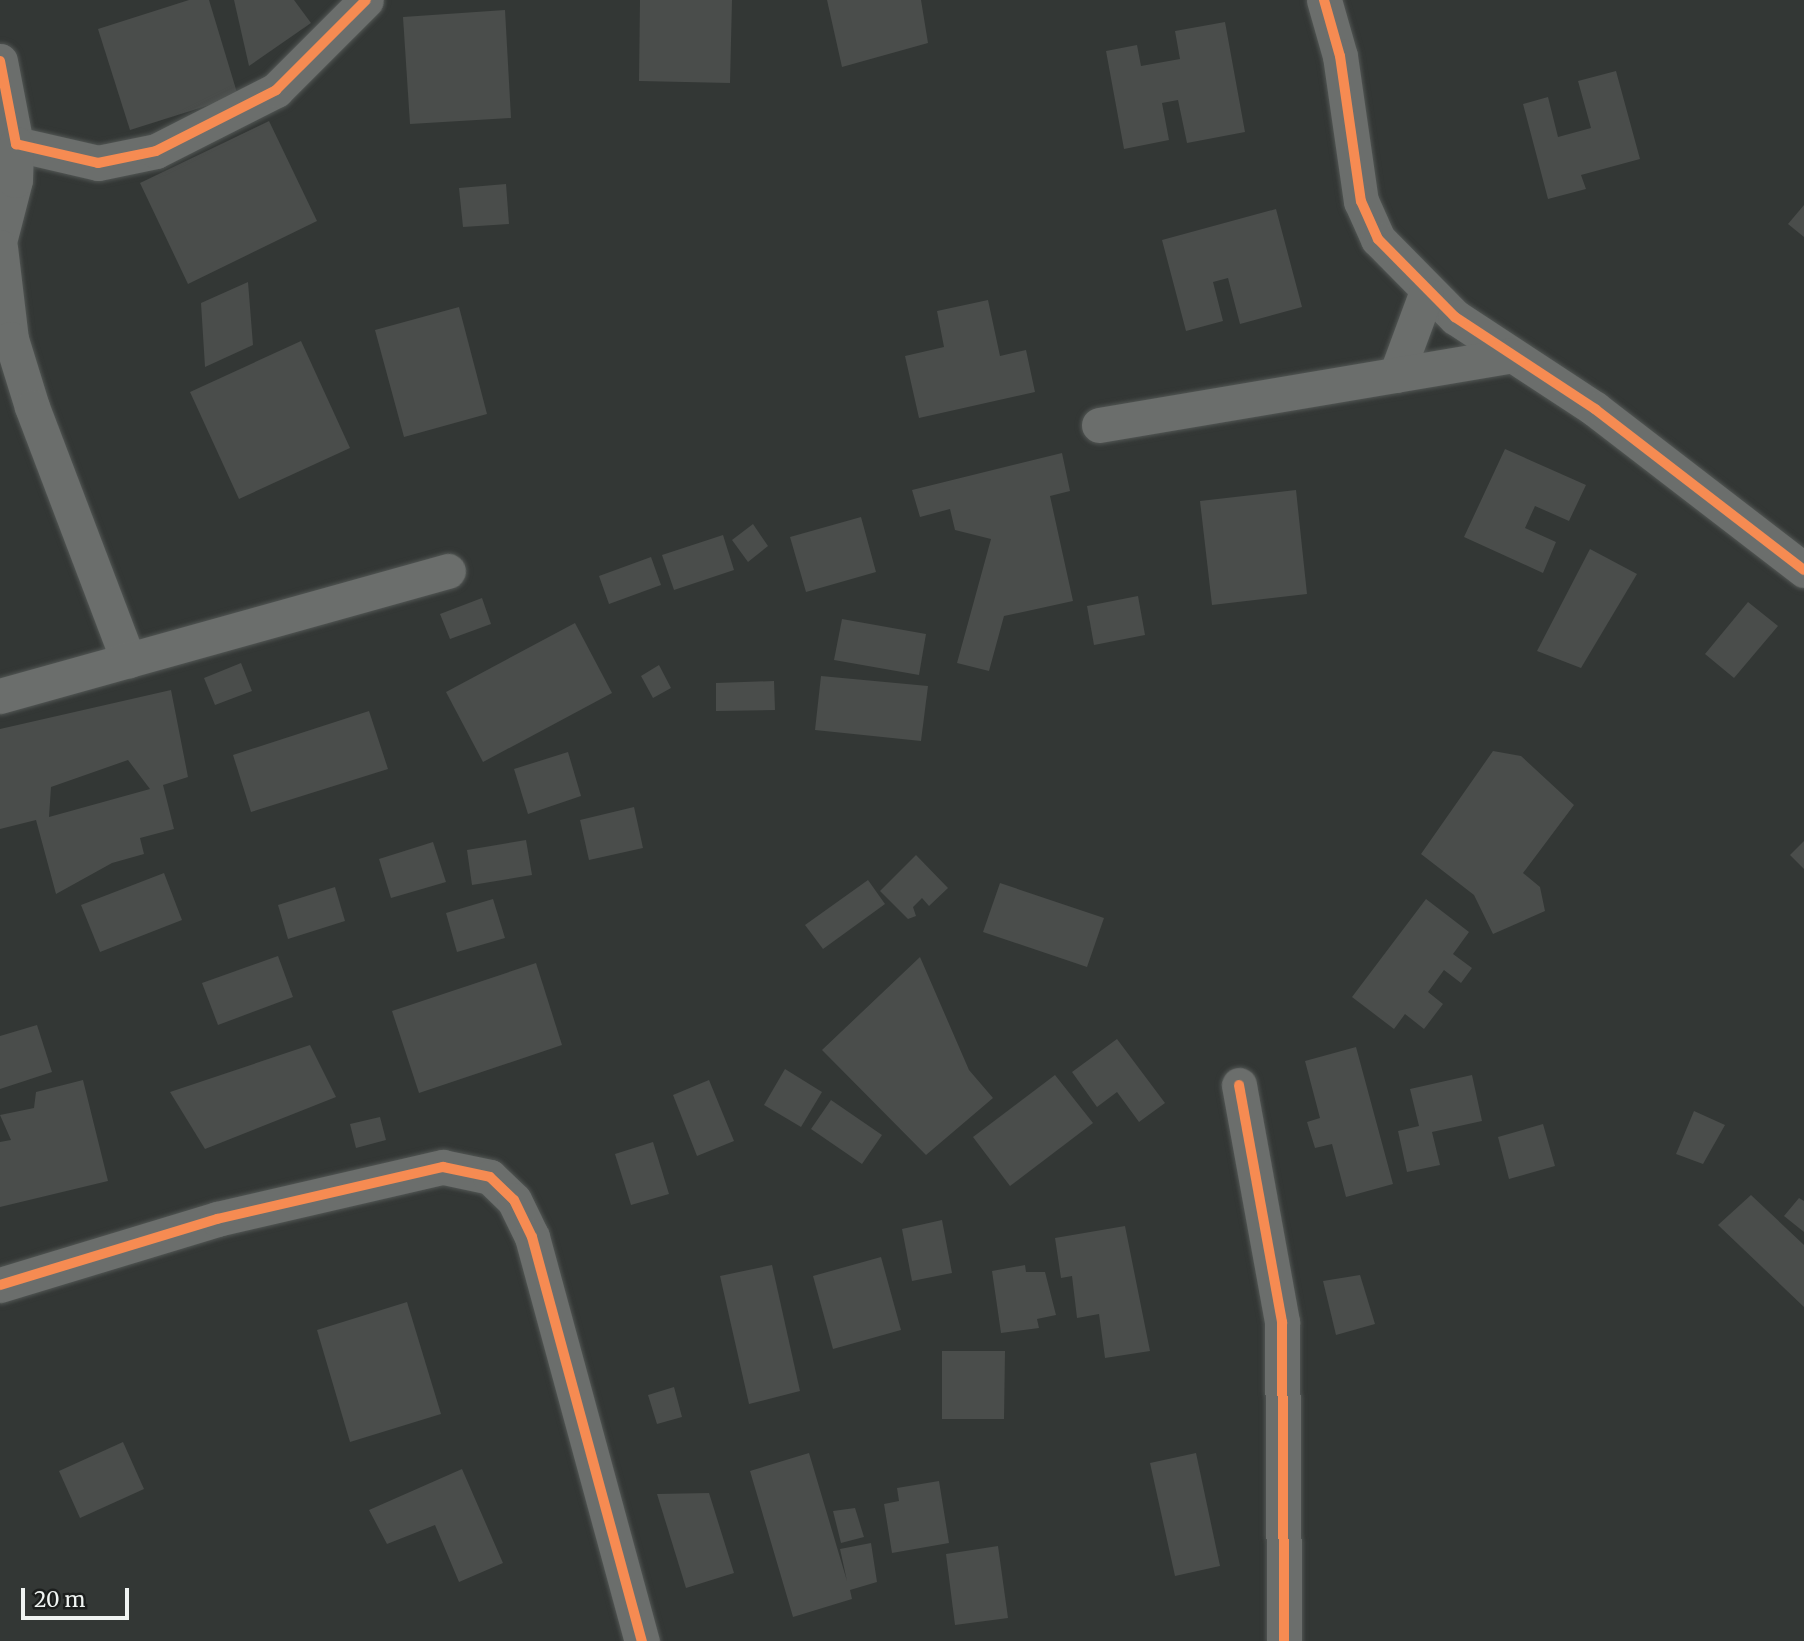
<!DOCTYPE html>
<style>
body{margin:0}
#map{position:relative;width:1804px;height:1641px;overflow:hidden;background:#333735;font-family:Merriweather,serif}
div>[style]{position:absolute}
.building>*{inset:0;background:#4a4d4b}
.roads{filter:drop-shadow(0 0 2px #525654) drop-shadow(0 0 2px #525654)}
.minor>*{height:35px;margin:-17.5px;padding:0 17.5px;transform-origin:17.5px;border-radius:17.5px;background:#6b6e6c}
.cycleway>*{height:10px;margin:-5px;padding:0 5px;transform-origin:5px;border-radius:5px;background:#f68b52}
span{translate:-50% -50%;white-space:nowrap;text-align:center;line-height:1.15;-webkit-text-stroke:7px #1c1e1d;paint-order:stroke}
.scale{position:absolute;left:21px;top:1588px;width:108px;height:32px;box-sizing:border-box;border:4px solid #f0f4f2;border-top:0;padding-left:9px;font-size:21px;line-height:24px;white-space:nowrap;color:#f0f4f2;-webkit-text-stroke:5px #1c1e1d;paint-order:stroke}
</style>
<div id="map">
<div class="building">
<div style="clip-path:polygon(189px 0,209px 0,238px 96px,130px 130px,98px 29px)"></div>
<div style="clip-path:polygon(234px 0,294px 0,311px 23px,249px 66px)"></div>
<div style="clip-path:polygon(640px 0,732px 0,730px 83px,639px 81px)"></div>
<div style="clip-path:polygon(827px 0,921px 0,928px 43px,842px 67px)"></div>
<div style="clip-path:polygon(505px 10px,511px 118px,410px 124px,403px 17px)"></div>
<div style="clip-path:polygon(1225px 22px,1245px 132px,1187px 143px,1178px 100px,1162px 103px,1169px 140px,1124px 149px,1106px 51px,1137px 45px,1141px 66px,1180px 59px,1175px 31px)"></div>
<div style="clip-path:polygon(1616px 71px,1640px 159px,1581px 175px,1586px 189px,1548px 199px,1523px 104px,1548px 97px,1558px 137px,1591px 128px,1578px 81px)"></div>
<div style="clip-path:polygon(269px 121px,317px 221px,188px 284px,140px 183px)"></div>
<div style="clip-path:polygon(506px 184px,509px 224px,463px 227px,459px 188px)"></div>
<div style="clip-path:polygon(1804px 205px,1804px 237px,1788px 224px)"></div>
<div style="clip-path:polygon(1276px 209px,1302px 307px,1240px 324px,1228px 278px,1213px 282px,1223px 321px,1186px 331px,1162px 240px)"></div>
<div style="clip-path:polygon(248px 282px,253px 345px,205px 367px,201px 303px)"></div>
<div style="clip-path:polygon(988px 300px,1000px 356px,1026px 350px,1035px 392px,919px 418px,905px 356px,944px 347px,937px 311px)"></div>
<div style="clip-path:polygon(459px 307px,487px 414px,404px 437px,375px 330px)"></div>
<div style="clip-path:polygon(301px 341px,350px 448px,239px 499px,190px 392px)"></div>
<div style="clip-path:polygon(1505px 449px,1586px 485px,1569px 521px,1535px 506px,1525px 528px,1556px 542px,1543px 573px,1464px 537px)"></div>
<div style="clip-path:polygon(1062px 453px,1070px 491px,1050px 496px,1073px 601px,1004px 616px,989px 671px,957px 663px,991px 539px,955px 530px,950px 509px,920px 517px,912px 490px)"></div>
<div style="clip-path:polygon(1296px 490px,1307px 594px,1212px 605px,1200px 501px)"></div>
<div style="clip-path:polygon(861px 517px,876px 572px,806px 592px,790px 537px)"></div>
<div style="clip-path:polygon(753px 524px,768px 546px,748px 562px,732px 540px)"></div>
<div style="clip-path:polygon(723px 535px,734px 570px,674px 590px,662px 555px)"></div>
<div style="clip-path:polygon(1590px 549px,1637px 574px,1581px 668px,1537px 651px)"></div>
<div style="clip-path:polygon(651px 557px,661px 585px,609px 604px,599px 576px)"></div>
<div style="clip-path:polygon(1138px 596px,1145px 635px,1094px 645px,1087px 606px)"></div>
<div style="clip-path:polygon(482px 598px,491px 624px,450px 639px,440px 614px)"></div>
<div style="clip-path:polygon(1748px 602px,1778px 626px,1734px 678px,1705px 654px)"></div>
<div style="clip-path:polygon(842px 619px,926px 634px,919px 675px,834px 660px)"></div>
<div style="clip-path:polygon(575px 623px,612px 693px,483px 762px,446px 692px)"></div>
<div style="clip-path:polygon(241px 663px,252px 691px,215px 705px,204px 678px)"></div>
<div style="clip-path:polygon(659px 665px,671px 688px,653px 698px,641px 676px)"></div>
<div style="clip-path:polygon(821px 676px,928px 686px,921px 741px,815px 730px)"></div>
<div style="clip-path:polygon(774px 681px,775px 710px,716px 711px,716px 683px)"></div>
<div style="clip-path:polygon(evenodd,171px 690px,188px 777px,163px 785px,174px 829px,140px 838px,144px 854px,112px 863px,56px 894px,36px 820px,0 829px,0 729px,171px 690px,128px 760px,150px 789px,49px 817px,51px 787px,128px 760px)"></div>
<div style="clip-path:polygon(369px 711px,388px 769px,251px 812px,233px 755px)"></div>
<div style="clip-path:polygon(1493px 751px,1521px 756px,1574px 805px,1523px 873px,1540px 887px,1545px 911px,1493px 934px,1474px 895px,1421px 854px)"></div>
<div style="clip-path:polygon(568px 752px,581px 796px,528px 814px,514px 769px)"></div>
<div style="clip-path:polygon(634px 807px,643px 848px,589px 860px,580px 820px)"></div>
<div style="clip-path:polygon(526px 840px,532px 875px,472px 885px,467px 850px)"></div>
<div style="clip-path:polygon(1804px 841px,1804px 869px,1790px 855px)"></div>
<div style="clip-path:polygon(433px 842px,446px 882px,391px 898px,379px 859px)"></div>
<div style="clip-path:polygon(916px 855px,948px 888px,929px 906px,922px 898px,913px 907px,916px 916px,908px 919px,880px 891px)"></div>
<div style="clip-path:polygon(164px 873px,182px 920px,100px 952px,81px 905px)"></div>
<div style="clip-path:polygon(868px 880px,885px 904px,823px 949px,805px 925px)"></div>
<div style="clip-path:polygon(1000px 883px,1104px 918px,1087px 967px,983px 932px)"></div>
<div style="clip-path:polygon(335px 887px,345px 921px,288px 939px,278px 905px)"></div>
<div style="clip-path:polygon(493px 899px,505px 938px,457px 952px,446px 913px)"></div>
<div style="clip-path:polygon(1426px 899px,1469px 932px,1453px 954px,1472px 968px,1461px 983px,1444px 970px,1428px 992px,1443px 1004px,1424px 1029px,1405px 1014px,1394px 1029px,1352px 997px)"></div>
<div style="clip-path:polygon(278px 956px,293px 997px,218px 1025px,202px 983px)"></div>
<div style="clip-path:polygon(920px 957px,969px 1070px,993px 1098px,926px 1155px,822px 1050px)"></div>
<div style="clip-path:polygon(536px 963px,562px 1045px,419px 1093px,392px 1011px)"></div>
<div style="clip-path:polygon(37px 1025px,52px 1072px,0 1089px,0 1036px)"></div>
<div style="clip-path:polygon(1117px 1039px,1165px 1103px,1139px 1122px,1117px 1092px,1097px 1107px,1072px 1072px)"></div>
<div style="clip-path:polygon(310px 1045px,336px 1097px,205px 1149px,170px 1092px)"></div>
<div style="clip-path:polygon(1356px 1047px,1393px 1184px,1346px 1197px,1332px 1144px,1315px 1148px,1307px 1122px,1320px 1118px,1305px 1061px)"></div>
<div style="clip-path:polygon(785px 1069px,822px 1092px,801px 1127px,764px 1105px)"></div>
<div style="clip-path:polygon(1055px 1075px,1093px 1123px,1010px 1186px,973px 1137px)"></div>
<div style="clip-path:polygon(1472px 1075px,1482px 1121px,1432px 1132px,1440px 1165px,1407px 1172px,1398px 1131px,1419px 1126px,1410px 1089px)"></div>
<div style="clip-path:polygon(83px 1080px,108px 1181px,0 1207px,0 1142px,11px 1140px,0 1115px,34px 1108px,36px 1092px)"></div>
<div style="clip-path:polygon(709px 1080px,734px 1141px,697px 1156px,673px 1095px)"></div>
<div style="clip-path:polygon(831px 1100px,882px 1135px,862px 1164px,811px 1129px)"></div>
<div style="clip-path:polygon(1694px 1111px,1725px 1125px,1703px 1164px,1676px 1154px)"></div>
<div style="clip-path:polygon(380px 1117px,386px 1140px,356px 1148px,350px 1124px)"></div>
<div style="clip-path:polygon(1543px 1124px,1555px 1166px,1509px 1179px,1498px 1137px)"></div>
<div style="clip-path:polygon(653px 1142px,669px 1194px,631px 1205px,615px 1154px)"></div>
<div style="clip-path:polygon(1751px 1195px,1804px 1245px,1804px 1307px,1718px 1225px)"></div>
<div style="clip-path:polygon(1799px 1198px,1804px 1201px,1804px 1232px,1784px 1216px)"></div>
<div style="clip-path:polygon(942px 1220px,952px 1273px,912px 1281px,902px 1229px)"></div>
<div style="clip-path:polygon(1125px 1226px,1150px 1351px,1105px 1358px,1099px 1314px,1077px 1318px,1072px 1276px,1061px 1278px,1055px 1238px)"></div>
<div style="clip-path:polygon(881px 1257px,901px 1330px,833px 1349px,813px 1276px)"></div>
<div style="clip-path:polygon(772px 1265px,800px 1391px,749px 1404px,720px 1276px)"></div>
<div style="clip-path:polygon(1025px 1265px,1026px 1272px,1045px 1272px,1056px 1315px,1037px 1319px,1039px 1328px,1001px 1333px,992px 1271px)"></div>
<div style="clip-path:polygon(1360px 1275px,1375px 1324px,1336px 1335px,1323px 1281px)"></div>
<div style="clip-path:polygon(407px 1302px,441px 1414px,350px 1442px,317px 1330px)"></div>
<div style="clip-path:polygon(942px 1351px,1005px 1351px,1004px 1419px,942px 1419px)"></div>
<div style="clip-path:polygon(674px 1387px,682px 1417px,657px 1424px,648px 1395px)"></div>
<div style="clip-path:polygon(123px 1442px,144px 1489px,80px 1518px,59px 1471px)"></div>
<div style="clip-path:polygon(809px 1453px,847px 1581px,840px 1549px,871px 1543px,877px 1582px,850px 1590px,852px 1599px,793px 1617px,750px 1471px)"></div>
<div style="clip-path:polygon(1196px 1453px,1220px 1566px,1175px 1576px,1150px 1463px)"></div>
<div style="clip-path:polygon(462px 1469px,503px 1563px,459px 1582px,435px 1525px,387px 1544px,369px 1510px)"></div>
<div style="clip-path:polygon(939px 1481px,949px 1543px,892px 1553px,884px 1504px,899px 1501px,897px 1488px)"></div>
<div style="clip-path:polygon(709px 1493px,734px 1573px,686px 1588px,657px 1494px)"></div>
<div style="clip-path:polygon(855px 1508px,864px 1537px,841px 1543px,833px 1511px)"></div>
<div style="clip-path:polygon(998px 1546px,1008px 1618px,955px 1625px,946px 1554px)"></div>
</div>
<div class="roads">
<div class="minor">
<div style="left:1324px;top:0;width:58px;rotate:74.1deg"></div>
<div style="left:1340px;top:56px;width:147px;rotate:81.8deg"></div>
<div style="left:1361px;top:201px;width:42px;rotate:65.9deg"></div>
<div style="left:1378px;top:239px;width:110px;rotate:45.4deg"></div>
<div style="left:1455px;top:317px;width:168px;rotate:33.3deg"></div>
<div style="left:1595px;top:409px;width:264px;rotate:37.6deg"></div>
<div style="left:0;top:61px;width:85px;rotate:79.1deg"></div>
<div style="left:16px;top:144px;width:84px;rotate:13deg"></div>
<div style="left:98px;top:163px;width:59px;rotate:-11.7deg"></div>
<div style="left:156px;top:151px;width:135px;rotate:-26.9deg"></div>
<div style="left:276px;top:90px;width:127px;rotate:-45deg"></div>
<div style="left:0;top:238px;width:60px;rotate:-75.5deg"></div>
<div style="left:15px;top:180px;width:36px;rotate:-88deg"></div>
<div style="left:0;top:247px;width:93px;rotate:83.2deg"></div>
<div style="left:11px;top:339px;width:71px;rotate:72.8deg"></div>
<div style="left:32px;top:407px;width:271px;rotate:69.2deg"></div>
<div style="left:1396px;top:375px;width:86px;rotate:-69.7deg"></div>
<div style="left:1099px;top:425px;width:416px;rotate:-9.6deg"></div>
<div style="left:0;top:696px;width:465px;rotate:-15.6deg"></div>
<div style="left:1239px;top:1085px;width:241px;rotate:79.7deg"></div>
<div style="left:1282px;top:1322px;width:319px;rotate:89.6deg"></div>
<div style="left:0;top:1285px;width:227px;rotate:-16.9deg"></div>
<div style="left:217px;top:1219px;width:232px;rotate:-13deg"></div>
<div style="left:443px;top:1167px;width:48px;rotate:12deg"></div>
<div style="left:490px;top:1177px;width:33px;rotate:44deg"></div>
<div style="left:514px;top:1200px;width:41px;rotate:64.1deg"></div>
<div style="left:532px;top:1237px;width:419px;rotate:74.8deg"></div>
</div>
</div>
<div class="cycleway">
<div style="left:1324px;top:0;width:58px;rotate:74.1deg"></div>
<div style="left:1340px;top:56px;width:147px;rotate:81.8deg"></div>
<div style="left:1361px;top:201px;width:42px;rotate:65.9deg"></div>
<div style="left:1378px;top:239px;width:110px;rotate:45.4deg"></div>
<div style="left:1455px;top:317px;width:168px;rotate:33.3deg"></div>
<div style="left:1595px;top:409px;width:264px;rotate:37.6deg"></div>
<div style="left:0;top:61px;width:85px;rotate:79.1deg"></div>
<div style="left:16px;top:144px;width:84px;rotate:13deg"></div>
<div style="left:98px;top:163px;width:59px;rotate:-11.7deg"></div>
<div style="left:156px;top:151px;width:135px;rotate:-26.9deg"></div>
<div style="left:276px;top:90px;width:127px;rotate:-45deg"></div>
<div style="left:1239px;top:1085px;width:241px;rotate:79.7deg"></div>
<div style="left:1282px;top:1322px;width:319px;rotate:89.6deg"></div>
<div style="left:0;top:1285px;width:227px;rotate:-16.9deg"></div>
<div style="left:217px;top:1219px;width:232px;rotate:-13deg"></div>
<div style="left:443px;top:1167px;width:48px;rotate:12deg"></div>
<div style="left:490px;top:1177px;width:33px;rotate:44deg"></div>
<div style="left:514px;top:1200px;width:41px;rotate:64.1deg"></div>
<div style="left:532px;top:1237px;width:419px;rotate:74.8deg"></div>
</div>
<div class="scale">20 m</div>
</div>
